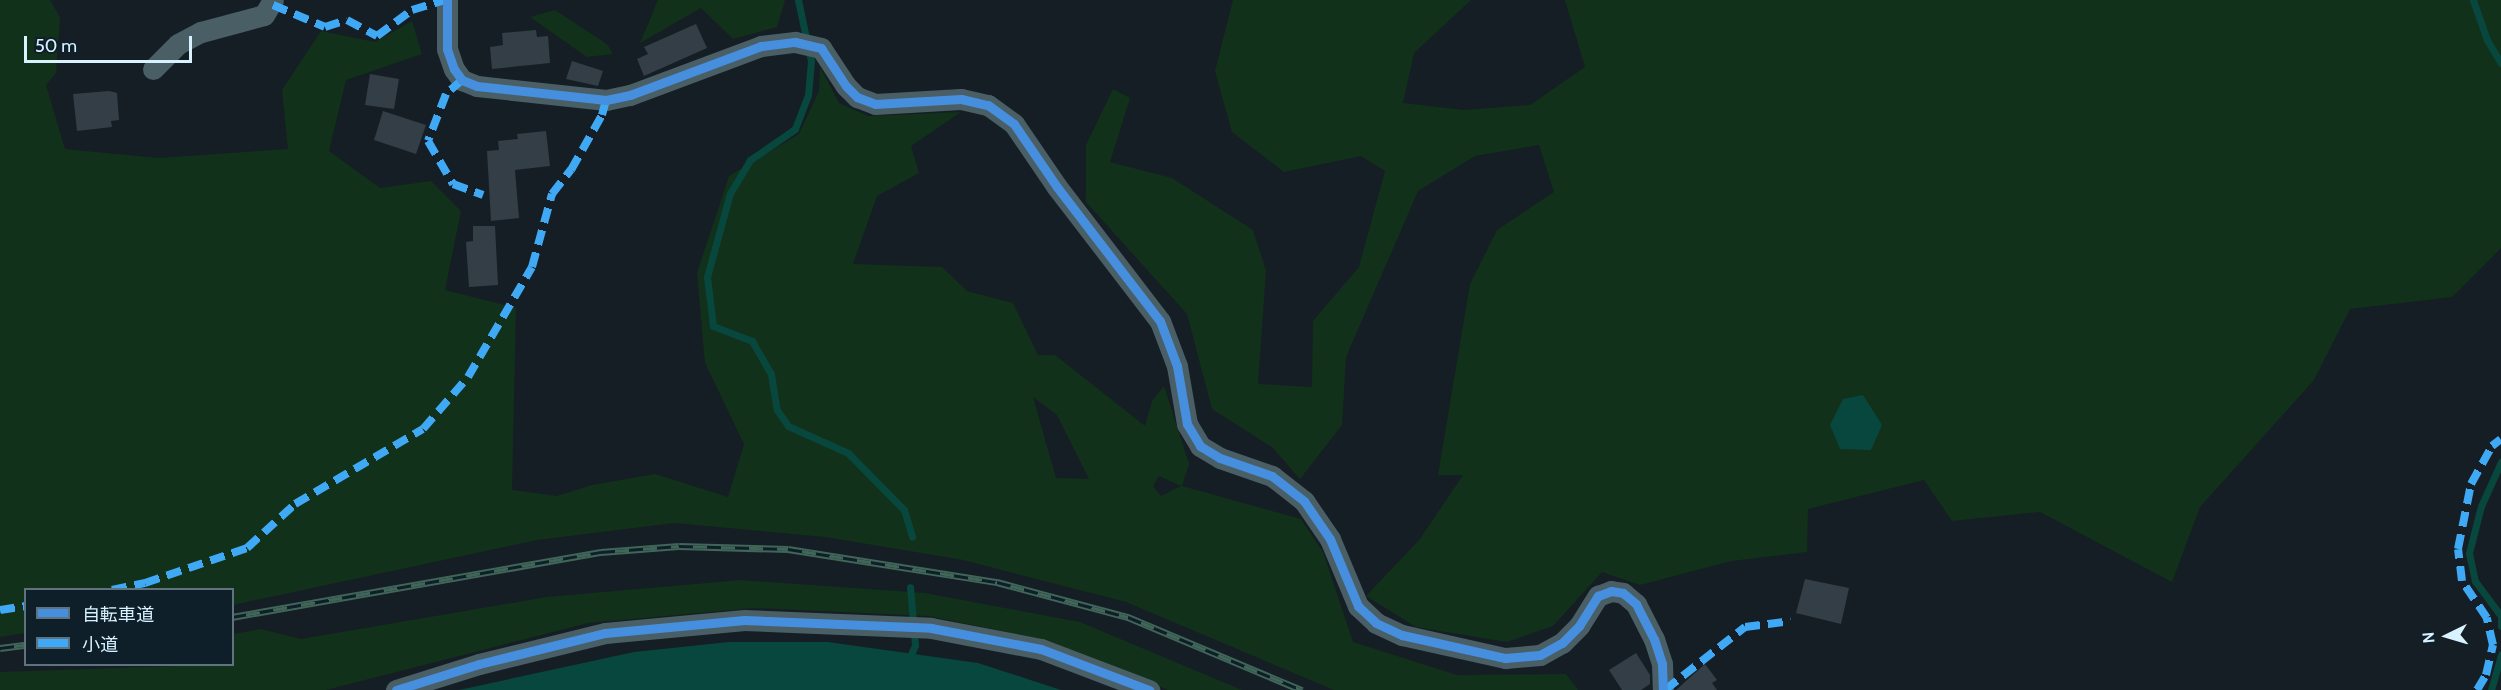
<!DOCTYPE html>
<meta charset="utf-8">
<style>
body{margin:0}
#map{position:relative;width:2501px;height:690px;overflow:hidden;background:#151e24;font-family:Cabin,"Noto Sans JP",sans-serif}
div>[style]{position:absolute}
.green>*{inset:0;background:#12311a}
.water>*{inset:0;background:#08473e}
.stream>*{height:7px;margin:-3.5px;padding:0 3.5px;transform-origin:3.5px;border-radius:3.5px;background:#08473e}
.building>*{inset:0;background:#333e46}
.street>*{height:21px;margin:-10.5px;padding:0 10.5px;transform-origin:10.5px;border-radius:10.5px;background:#4a5e65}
.rail>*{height:7px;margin-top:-3.5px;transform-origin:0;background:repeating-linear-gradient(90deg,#0f1f2a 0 14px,#406559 0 28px);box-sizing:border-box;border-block:2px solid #406559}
.quiet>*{height:8px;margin-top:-4px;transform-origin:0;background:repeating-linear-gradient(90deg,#3fa9f5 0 15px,transparent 0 23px)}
.cycleway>*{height:9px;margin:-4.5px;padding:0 4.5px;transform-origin:4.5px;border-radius:4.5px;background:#468fdf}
span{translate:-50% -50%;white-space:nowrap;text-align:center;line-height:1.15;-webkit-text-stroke:6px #0f1f2a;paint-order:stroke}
.legend{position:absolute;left:24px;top:588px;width:210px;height:78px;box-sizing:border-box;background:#0f1f2a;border:2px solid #5f737f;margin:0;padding:8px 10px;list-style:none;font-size:18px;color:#d8f2ff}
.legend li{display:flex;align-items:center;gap:12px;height:30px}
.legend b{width:30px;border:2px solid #5f737f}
.north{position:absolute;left:2417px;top:606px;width:60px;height:60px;-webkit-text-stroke:4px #0f1f2a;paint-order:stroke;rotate:265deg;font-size:16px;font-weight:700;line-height:24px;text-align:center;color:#d8f2ff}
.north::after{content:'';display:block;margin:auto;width:21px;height:27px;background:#d8f2ff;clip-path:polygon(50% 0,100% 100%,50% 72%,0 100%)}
.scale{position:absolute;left:24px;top:36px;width:168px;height:27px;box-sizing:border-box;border:3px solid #d8f2ff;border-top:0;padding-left:8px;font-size:18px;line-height:21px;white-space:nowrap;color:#d8f2ff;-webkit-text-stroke:4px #0f1f2a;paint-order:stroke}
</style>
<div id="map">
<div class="green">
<div style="clip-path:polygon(evenodd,0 0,50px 0,60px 17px,56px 73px,46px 85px,65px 149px,158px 158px,288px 149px,282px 90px,321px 31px,375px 42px,412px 21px,422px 54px,346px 80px,329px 151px,380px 188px,431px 181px,461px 211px,445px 290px,516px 308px,512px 490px,557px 496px,592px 485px,655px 474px,728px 497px,744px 444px,705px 363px,697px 273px,729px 176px,799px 134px,819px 91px,820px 67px,839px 103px,868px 116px,961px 112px,911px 146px,919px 173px,877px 196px,853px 264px,942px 267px,967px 291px,1013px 303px,1038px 355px,1055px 355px,1145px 426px,1152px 401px,1164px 386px,1189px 464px,1182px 486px,1301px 519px,1323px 552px,1353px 642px,1457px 675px,1566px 674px,1578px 690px,1334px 690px,1126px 602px,963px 560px,825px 537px,674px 523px,537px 540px,233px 605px,232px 590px,26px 590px,25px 633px,0 637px,0 0,1033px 397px,1057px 415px,1089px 479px,1056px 478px,1033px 397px,0 0,1159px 476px,1181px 486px,1161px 496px,1153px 486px,1159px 476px)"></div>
<div style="clip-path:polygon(658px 0,785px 0,777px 27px,733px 39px,701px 8px,640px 43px)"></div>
<div style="clip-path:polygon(1233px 0,1471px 0,1414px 53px,1403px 103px,1464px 110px,1530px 105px,1585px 67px,1565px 0,2501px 0,2501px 248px,2452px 297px,2350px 309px,2314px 380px,2200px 507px,2172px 582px,2040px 512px,1952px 521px,1924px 480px,1808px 509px,1807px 552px,1731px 561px,1640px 585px,1602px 572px,1553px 626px,1507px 642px,1416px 627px,1366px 596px,1420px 539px,1463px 475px,1438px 475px,1470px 284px,1497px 230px,1554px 192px,1539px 145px,1475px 156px,1418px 191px,1346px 357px,1342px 425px,1300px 479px,1273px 448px,1212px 409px,1187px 314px,1086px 202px,1086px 145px,1113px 89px,1130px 98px,1110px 162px,1172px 178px,1253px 230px,1266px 271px,1258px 384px,1312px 387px,1313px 321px,1359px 267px,1385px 171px,1361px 156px,1284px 172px,1232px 132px,1215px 71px)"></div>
<div style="clip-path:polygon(555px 10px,607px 44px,613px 54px,587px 57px,530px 17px)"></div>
<div style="clip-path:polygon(741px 580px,925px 593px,1080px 622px,1242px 690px,1168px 690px,1044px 640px,929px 616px,754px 608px,588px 623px,326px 690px,0 690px,0 672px,232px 664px,233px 634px,261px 629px,301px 639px,547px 597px)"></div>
</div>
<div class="water">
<div style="clip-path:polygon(1863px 395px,1882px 425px,1871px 450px,1840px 449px,1830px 425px,1843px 399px)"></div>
<div style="clip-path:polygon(729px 642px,828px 642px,978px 663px,1061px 690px,459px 690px,634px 652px)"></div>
</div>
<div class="stream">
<div style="left:798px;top:0;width:62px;rotate:78deg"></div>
<div style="left:811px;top:61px;width:34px;rotate:95deg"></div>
<div style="left:808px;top:95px;width:36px;rotate:111deg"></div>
<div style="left:795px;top:129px;width:55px;rotate:145.4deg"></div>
<div style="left:750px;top:160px;width:39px;rotate:121deg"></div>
<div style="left:730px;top:193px;width:87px;rotate:105.3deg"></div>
<div style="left:707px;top:277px;width:49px;rotate:83deg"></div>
<div style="left:713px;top:326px;width:42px;rotate:21deg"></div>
<div style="left:752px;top:341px;width:38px;rotate:60deg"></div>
<div style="left:771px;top:374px;width:36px;rotate:81deg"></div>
<div style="left:777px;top:410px;width:19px;rotate:55deg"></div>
<div style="left:788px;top:426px;width:66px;rotate:24.2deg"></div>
<div style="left:848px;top:453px;width:80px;rotate:45.5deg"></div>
<div style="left:904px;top:510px;width:28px;rotate:73deg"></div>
<div style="left:2473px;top:0;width:42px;rotate:70.7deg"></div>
<div style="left:2487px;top:40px;width:27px;rotate:59deg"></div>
<div style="left:2501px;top:462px;width:48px;rotate:114.4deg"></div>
<div style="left:2481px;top:506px;width:49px;rotate:104.3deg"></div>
<div style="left:2469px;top:553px;width:29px;rotate:78deg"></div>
<div style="left:2475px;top:581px;width:44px;rotate:53.4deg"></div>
<div style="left:2501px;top:616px;width:10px;rotate:90deg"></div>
<div style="left:908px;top:661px;width:17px;rotate:-66deg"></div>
<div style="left:915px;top:645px;width:58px;rotate:-94.9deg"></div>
<div style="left:2491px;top:690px;width:37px;rotate:-74deg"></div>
</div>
<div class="building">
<div style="clip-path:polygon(696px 24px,707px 48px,644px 76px,637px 59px,648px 54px,644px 47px)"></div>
<div style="clip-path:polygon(536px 30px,537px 37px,548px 36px,550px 63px,492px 69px,490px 47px,503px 45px,502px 33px)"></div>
<div style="clip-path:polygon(572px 61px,603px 71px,598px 86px,566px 79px)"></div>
<div style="clip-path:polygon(370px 74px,399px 79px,394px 109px,365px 105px)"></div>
<div style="clip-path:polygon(109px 91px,117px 93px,119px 120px,111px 121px,112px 127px,77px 131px,73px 94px)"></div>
<div style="clip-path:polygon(383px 111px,426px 125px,416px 154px,374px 140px)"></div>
<div style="clip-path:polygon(546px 131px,550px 166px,515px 170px,519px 218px,491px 221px,487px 151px,499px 150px,498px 141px,518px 139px,517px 134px)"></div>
<div style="clip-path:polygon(473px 226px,495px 226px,498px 285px,469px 287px,466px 242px,473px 241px)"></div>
<div style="clip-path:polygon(1805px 579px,1849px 588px,1841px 624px,1796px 613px)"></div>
<div style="clip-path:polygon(1636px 653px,1650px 675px,1650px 684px,1641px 690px,1622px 690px,1609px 670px)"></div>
<div style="clip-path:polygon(1705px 664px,1717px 680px,1712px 683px,1717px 690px,1676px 690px)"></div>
</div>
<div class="street">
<div style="left:447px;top:0;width:49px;rotate:90deg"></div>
<div style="left:447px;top:49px;width:21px;rotate:71deg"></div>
<div style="left:454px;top:69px;width:14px;rotate:54deg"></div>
<div style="left:462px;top:80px;width:16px;rotate:22deg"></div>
<div style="left:477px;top:86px;width:130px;rotate:6.2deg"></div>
<div style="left:606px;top:100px;width:25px;rotate:-12deg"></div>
<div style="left:630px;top:95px;width:140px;rotate:-20.5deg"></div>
<div style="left:761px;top:46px;width:34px;rotate:-7deg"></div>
<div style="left:795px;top:42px;width:27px;rotate:13deg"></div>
<div style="left:821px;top:48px;width:45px;rotate:56.7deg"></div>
<div style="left:846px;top:86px;width:16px;rotate:45deg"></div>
<div style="left:857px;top:97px;width:19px;rotate:21deg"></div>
<div style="left:875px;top:104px;width:86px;rotate:-3.3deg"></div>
<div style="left:961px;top:99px;width:28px;rotate:13deg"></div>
<div style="left:988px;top:105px;width:32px;rotate:36deg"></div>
<div style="left:1014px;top:124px;width:76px;rotate:55.7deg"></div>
<div style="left:1057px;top:187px;width:169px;rotate:52.5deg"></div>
<div style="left:1160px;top:321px;width:48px;rotate:69.3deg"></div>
<div style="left:1177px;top:366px;width:59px;rotate:80.2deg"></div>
<div style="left:1187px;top:424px;width:26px;rotate:59deg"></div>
<div style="left:1200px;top:446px;width:23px;rotate:31deg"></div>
<div style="left:1220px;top:458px;width:55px;rotate:19.1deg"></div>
<div style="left:1272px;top:476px;width:41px;rotate:38deg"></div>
<div style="left:1304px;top:501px;width:46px;rotate:55.6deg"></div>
<div style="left:1330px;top:539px;width:73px;rotate:67.3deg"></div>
<div style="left:1358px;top:606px;width:25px;rotate:43deg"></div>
<div style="left:1376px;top:623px;width:29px;rotate:25deg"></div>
<div style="left:1402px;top:635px;width:106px;rotate:12.6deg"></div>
<div style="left:1505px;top:658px;width:35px;rotate:-5deg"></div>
<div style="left:1540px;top:655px;width:25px;rotate:-29deg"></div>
<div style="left:1562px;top:643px;width:24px;rotate:-45deg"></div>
<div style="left:1579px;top:626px;width:36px;rotate:-58deg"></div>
<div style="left:1598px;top:596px;width:14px;rotate:-21deg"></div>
<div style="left:1611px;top:591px;width:12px;rotate:9deg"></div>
<div style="left:1623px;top:593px;width:17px;rotate:40deg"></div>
<div style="left:1636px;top:604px;width:39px;rotate:63deg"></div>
<div style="left:1654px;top:639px;width:26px;rotate:72deg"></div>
<div style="left:1662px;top:664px;width:26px;rotate:88deg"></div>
<div style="left:153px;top:69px;width:35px;rotate:-45deg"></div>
<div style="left:178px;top:44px;width:26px;rotate:-28deg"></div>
<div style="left:201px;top:32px;width:65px;rotate:-15.1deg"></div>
<div style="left:264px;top:15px;width:17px;rotate:-59deg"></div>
<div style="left:396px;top:690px;width:87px;rotate:-17.4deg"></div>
<div style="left:479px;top:664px;width:130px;rotate:-13.8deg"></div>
<div style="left:605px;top:633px;width:140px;rotate:-5.3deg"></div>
<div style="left:744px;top:620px;width:187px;rotate:2.4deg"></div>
<div style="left:931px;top:628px;width:112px;rotate:10.8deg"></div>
<div style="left:1041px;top:649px;width:116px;rotate:20.8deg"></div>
</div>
<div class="rail">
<div style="left:232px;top:617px;width:375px;rotate:-10deg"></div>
<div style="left:601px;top:552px;width:78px;rotate:-4.4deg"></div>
<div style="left:679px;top:546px;width:109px;rotate:1.6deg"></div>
<div style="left:788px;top:549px;width:212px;rotate:9deg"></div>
<div style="left:997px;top:582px;width:136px;rotate:15deg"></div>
<div style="left:1128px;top:617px;width:189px;rotate:22.8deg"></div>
<div style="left:0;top:648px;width:26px;rotate:-7deg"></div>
</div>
<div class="quiet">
<div style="left:273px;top:5px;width:56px;rotate:22.9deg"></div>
<div style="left:325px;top:27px;width:23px;rotate:-18deg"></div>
<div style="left:347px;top:20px;width:34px;rotate:28deg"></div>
<div style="left:377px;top:36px;width:44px;rotate:-36.6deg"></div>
<div style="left:412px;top:10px;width:34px;rotate:-17deg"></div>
<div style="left:462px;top:80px;width:21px;rotate:139deg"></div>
<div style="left:446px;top:94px;width:50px;rotate:111deg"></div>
<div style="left:428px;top:141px;width:50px;rotate:59.8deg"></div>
<div style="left:453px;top:184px;width:32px;rotate:20deg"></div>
<div style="left:112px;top:590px;width:34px;rotate:-12deg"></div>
<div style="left:145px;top:583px;width:108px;rotate:-18.9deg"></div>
<div style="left:247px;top:548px;width:65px;rotate:-42.5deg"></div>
<div style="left:295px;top:504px;width:148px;rotate:-30.4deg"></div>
<div style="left:423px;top:429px;width:69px;rotate:-49.1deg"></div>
<div style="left:468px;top:377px;width:127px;rotate:-59.8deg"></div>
<div style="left:532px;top:267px;width:76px;rotate:-74.7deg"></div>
<div style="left:552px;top:194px;width:31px;rotate:-52deg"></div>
<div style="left:571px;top:170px;width:63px;rotate:-60.6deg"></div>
<div style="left:602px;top:115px;width:16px;rotate:-75deg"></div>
<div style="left:0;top:610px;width:26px;rotate:-9deg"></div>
<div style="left:1665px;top:690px;width:102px;rotate:-38.2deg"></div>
<div style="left:1745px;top:627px;width:46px;rotate:-7.4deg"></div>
<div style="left:2477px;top:690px;width:17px;rotate:-59deg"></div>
<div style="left:2486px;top:675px;width:31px;rotate:-77deg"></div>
<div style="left:2493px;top:645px;width:28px;rotate:-103deg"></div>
<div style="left:2487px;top:618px;width:45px;rotate:-124deg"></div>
<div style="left:2462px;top:581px;width:32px;rotate:-97deg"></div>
<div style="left:2458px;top:549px;width:66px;rotate:-78.7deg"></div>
<div style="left:2471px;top:484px;width:43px;rotate:-61.1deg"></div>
<div style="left:2492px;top:446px;width:11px;rotate:-38deg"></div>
</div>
<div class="cycleway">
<div style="left:447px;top:0;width:49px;rotate:90deg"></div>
<div style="left:447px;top:49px;width:21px;rotate:71deg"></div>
<div style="left:454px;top:69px;width:14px;rotate:54deg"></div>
<div style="left:462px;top:80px;width:16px;rotate:22deg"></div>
<div style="left:477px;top:86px;width:130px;rotate:6.2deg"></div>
<div style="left:606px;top:100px;width:25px;rotate:-12deg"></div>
<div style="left:630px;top:95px;width:140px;rotate:-20.5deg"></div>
<div style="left:761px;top:46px;width:34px;rotate:-7deg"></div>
<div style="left:795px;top:42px;width:27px;rotate:13deg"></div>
<div style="left:821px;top:48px;width:45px;rotate:56.7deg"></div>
<div style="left:846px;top:86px;width:16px;rotate:45deg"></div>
<div style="left:857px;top:97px;width:19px;rotate:21deg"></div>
<div style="left:875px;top:104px;width:86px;rotate:-3.3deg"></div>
<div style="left:961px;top:99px;width:28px;rotate:13deg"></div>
<div style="left:988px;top:105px;width:32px;rotate:36deg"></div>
<div style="left:1014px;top:124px;width:76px;rotate:55.7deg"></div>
<div style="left:1057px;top:187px;width:169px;rotate:52.5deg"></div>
<div style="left:1160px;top:321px;width:48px;rotate:69.3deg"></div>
<div style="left:1177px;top:366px;width:59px;rotate:80.2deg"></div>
<div style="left:1187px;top:424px;width:26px;rotate:59deg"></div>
<div style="left:1200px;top:446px;width:23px;rotate:31deg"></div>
<div style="left:1220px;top:458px;width:55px;rotate:19.1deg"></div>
<div style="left:1272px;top:476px;width:41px;rotate:38deg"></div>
<div style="left:1304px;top:501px;width:46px;rotate:55.6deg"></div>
<div style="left:1330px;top:539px;width:73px;rotate:67.3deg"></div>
<div style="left:1358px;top:606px;width:25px;rotate:43deg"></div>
<div style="left:1376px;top:623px;width:29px;rotate:25deg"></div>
<div style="left:1402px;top:635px;width:106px;rotate:12.6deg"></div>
<div style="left:1505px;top:658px;width:35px;rotate:-5deg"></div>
<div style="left:1540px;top:655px;width:25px;rotate:-29deg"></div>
<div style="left:1562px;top:643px;width:24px;rotate:-45deg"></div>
<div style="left:1579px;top:626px;width:36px;rotate:-58deg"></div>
<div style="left:1598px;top:596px;width:14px;rotate:-21deg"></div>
<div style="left:1611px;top:591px;width:12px;rotate:9deg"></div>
<div style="left:1623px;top:593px;width:17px;rotate:40deg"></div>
<div style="left:1636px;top:604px;width:39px;rotate:63deg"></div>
<div style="left:1654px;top:639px;width:26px;rotate:72deg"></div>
<div style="left:1662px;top:664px;width:26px;rotate:88deg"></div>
<div style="left:396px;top:690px;width:87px;rotate:-17.4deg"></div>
<div style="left:479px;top:664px;width:130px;rotate:-13.8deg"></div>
<div style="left:605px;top:633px;width:140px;rotate:-5.3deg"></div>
<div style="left:744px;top:620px;width:187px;rotate:2.4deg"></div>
<div style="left:931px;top:628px;width:112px;rotate:10.8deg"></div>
<div style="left:1041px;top:649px;width:116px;rotate:20.8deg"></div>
</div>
<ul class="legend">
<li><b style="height:8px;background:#468fdf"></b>自転車道</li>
<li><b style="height:8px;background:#3fa9f5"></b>小道</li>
</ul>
<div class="north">N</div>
<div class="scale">50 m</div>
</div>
